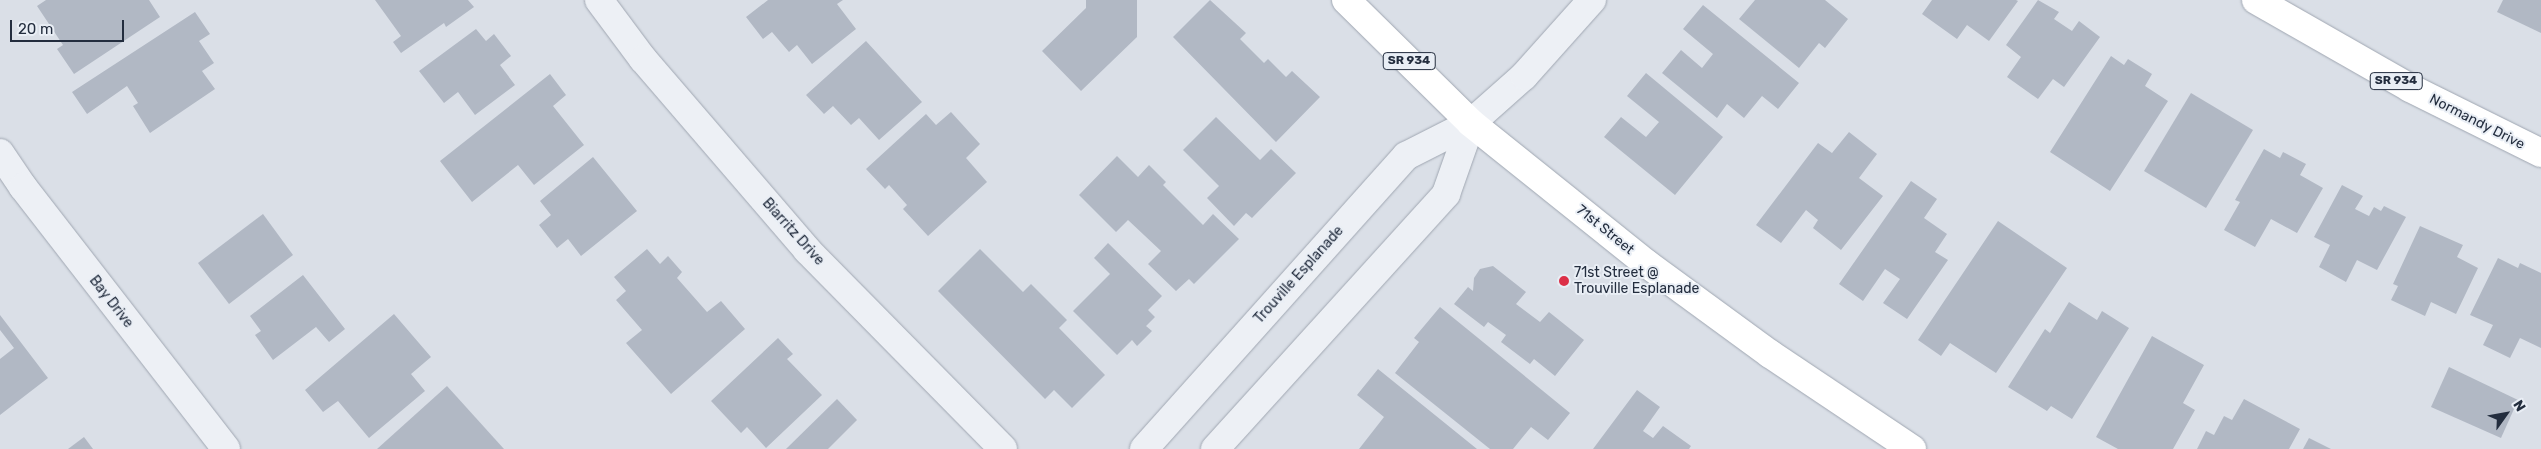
<!DOCTYPE html>
<style>
body{margin:0}
#map{position:relative;width:2541px;height:449px;overflow:hidden;background:#dadfe7;font-family:Rubik,sans-serif}
div>[style]{position:absolute}
.building>*{inset:0;background:#b1b8c4}
.roads{filter:drop-shadow(0 0 1px #9fa6b1) drop-shadow(0 0 1px #9fa6b1)}
.minor>*{height:28px;margin:-14px;padding:0 14px;transform-origin:14px;border-radius:14px;background:#edf0f5}
.major>*{height:28px;margin:-14px;padding:0 14px;transform-origin:14px;border-radius:14px;background:#fff}
.dots>*{width:14px;height:14px;translate:-50% -50%;box-sizing:border-box;border:2px solid #e9eef5;border-radius:50%}
span{translate:-50% -50%;white-space:nowrap;text-align:center;line-height:1.15;-webkit-text-stroke:4px #e9eef5;paint-order:stroke}
.shield-label span{padding:1px 4px;background:#e9eef5;border:1px solid;border-radius:4px;-webkit-text-stroke-width:0}
.shield-label{font-size:12px;color:#232d3e;font-weight:700}
.street-label{font-size:14px;color:#232d3e}
.poi-label{font-size:14px;color:#232d3e}
.left{translate:0 -50%;text-align:left}
.north{position:absolute;left:2481px;top:389px;width:50px;height:50px;-webkit-text-stroke:4px #e9eef5;paint-order:stroke;rotate:58deg;font-size:14px;font-weight:700;line-height:20px;text-align:center;color:#232d3e}
.north::after{content:'';display:block;margin:auto;width:18px;height:22px;background:#232d3e;clip-path:polygon(50% 0,100% 100%,50% 72%,0 100%)}
.scale{position:absolute;left:10px;top:20px;width:114px;height:22px;box-sizing:border-box;border:2px solid #232d3e;border-top:0;padding-left:6px;font-size:15px;line-height:18px;white-space:nowrap;color:#232d3e;-webkit-text-stroke:4px #e9eef5;paint-order:stroke}
</style>
<div id="map">
<div class="building">
<div style="clip-path:polygon(46px 0,149px 0,160px 17px,74px 74px,57px 49px,63px 45px,37px 6px)"></div>
<div style="clip-path:polygon(375px 0,468px 0,474px 7px,446px 27px,444px 23px,401px 53px,393px 42px,401px 36px)"></div>
<div style="clip-path:polygon(768px 0,843px 0,837px 4px,856px 29px,812px 64px,797px 45px,789px 52px,772px 32px,763px 39px,746px 17px)"></div>
<div style="clip-path:polygon(1086px 0,1137px 0,1137px 37px,1081px 91px,1042px 51px,1086px 8px)"></div>
<div style="clip-path:polygon(1210px 0,1246px 33px,1240px 39px,1264px 63px,1268px 59px,1286px 77px,1292px 71px,1320px 97px,1276px 142px,1173px 37px)"></div>
<div style="clip-path:polygon(1755px 0,1825px 0,1848px 19px,1825px 48px,1819px 43px,1799px 68px,1739px 19px)"></div>
<div style="clip-path:polygon(1932px 0,2016px 0,2018px 1px,1989px 41px,1967px 25px,1957px 39px,1922px 14px)"></div>
<div style="clip-path:polygon(2038px 0,2059px 12px,2054px 19px,2072px 31px,2079px 21px,2100px 37px,2064px 87px,2053px 79px,2038px 99px,2007px 77px,2021px 57px,2006px 45px)"></div>
<div style="clip-path:polygon(2503px 0,2541px 0,2541px 33px,2497px 12px)"></div>
<div style="clip-path:polygon(1703px 5px,1799px 83px,1778px 109px,1762px 96px,1744px 118px,1727px 104px,1717px 118px,1662px 73px,1681px 50px,1702px 68px,1713px 54px,1683px 29px)"></div>
<div style="clip-path:polygon(195px 12px,210px 34px,199px 41px,214px 63px,202px 71px,215px 89px,150px 133px,133px 106px,138px 103px,127px 86px,87px 114px,72px 92px)"></div>
<div style="clip-path:polygon(476px 29px,486px 41px,494px 34px,511px 56px,500px 65px,515px 85px,475px 115px,458px 92px,444px 103px,419px 71px)"></div>
<div style="clip-path:polygon(866px 41px,922px 102px,879px 140px,859px 118px,851px 125px,833px 106px,824px 114px,806px 95px)"></div>
<div style="clip-path:polygon(2111px 56px,2124px 65px,2128px 59px,2152px 74px,2145px 86px,2168px 101px,2110px 191px,2050px 152px)"></div>
<div style="clip-path:polygon(1646px 73px,1723px 137px,1675px 195px,1604px 137px,1621px 117px,1646px 137px,1659px 122px,1627px 96px)"></div>
<div style="clip-path:polygon(550px 74px,566px 95px,553px 106px,584px 145px,534px 185px,518px 165px,472px 202px,440px 161px)"></div>
<div style="clip-path:polygon(2191px 93px,2253px 130px,2206px 208px,2144px 171px)"></div>
<div style="clip-path:polygon(951px 112px,980px 144px,966px 158px,987px 182px,928px 236px,903px 209px,907px 205px,889px 185px,885px 189px,866px 169px,926px 114px,936px 125px)"></div>
<div style="clip-path:polygon(1216px 117px,1260px 160px,1271px 149px,1296px 173px,1252px 218px,1246px 213px,1234px 226px,1207px 198px,1219px 186px,1183px 150px)"></div>
<div style="clip-path:polygon(1849px 132px,1877px 154px,1859px 178px,1883px 196px,1841px 250px,1813px 228px,1818px 220px,1806px 210px,1781px 243px,1756px 225px,1818px 143px,1832px 153px)"></div>
<div style="clip-path:polygon(2264px 149px,2280px 158px,2283px 152px,2306px 164px,2300px 175px,2323px 188px,2297px 233px,2271px 219px,2255px 247px,2224px 230px,2240px 202px,2235px 200px)"></div>
<div style="clip-path:polygon(1117px 156px,1138px 177px,1149px 165px,1166px 182px,1163px 185px,1203px 225px,1213px 214px,1239px 239px,1194px 284px,1189px 279px,1176px 291px,1148px 264px,1161px 251px,1128px 220px,1116px 232px,1079px 195px)"></div>
<div style="clip-path:polygon(593px 157px,637px 211px,581px 256px,568px 239px,557px 248px,539px 225px,551px 215px,540px 201px)"></div>
<div style="clip-path:polygon(1911px 181px,1937px 199px,1924px 218px,1947px 234px,1935px 252px,1948px 260px,1907px 319px,1883px 303px,1900px 279px,1885px 269px,1863px 301px,1839px 284px)"></div>
<div style="clip-path:polygon(2342px 185px,2363px 196px,2355px 209px,2369px 216px,2374px 207px,2381px 211px,2384px 206px,2406px 217px,2377px 270px,2357px 260px,2346px 282px,2319px 267px,2330px 245px,2314px 237px)"></div>
<div style="clip-path:polygon(263px 214px,293px 255px,229px 304px,198px 263px)"></div>
<div style="clip-path:polygon(1998px 221px,2067px 268px,1996px 373px,1950px 343px,1941px 356px,1918px 340px)"></div>
<div style="clip-path:polygon(2420px 226px,2463px 245px,2457px 257px,2478px 268px,2456px 314px,2431px 302px,2425px 316px,2391px 300px,2398px 286px,2393px 284px)"></div>
<div style="clip-path:polygon(1108px 243px,1162px 296px,1148px 310px,1155px 317px,1146px 326px,1152px 331px,1137px 346px,1132px 340px,1117px 355px,1073px 311px,1110px 274px,1094px 258px)"></div>
<div style="clip-path:polygon(647px 249px,660px 264px,668px 256px,682px 272px,677px 278px,707px 312px,721px 301px,745px 329px,671px 394px,626px 343px,642px 330px,616px 300px,626px 291px,614px 277px)"></div>
<div style="clip-path:polygon(980px 249px,1023px 292px,1031px 284px,1067px 320px,1059px 328px,1105px 375px,1072px 408px,1054px 390px,1045px 399px,938px 291px)"></div>
<div style="clip-path:polygon(2498px 258px,2518px 268px,2520px 263px,2541px 273px,2541px 348px,2520px 338px,2510px 358px,2483px 345px,2493px 325px,2470px 315px)"></div>
<div style="clip-path:polygon(1493px 266px,1526px 292px,1516px 304px,1540px 322px,1549px 312px,1584px 340px,1555px 376px,1534px 359px,1530px 364px,1501px 342px,1506px 335px,1488px 322px,1484px 327px,1454px 304px,1468px 287px,1473px 291px,1474px 278px,1480px 269px)"></div>
<div style="clip-path:polygon(303px 275px,345px 329px,329px 342px,316px 327px,273px 360px,255px 335px,261px 331px,250px 316px)"></div>
<div style="clip-path:polygon(2069px 302px,2097px 320px,2102px 311px,2129px 328px,2072px 419px,2051px 406px,2047px 411px,2008px 387px,2045px 329px,2050px 333px)"></div>
<div style="clip-path:polygon(1440px 307px,1570px 413px,1548px 440px,1531px 427px,1513px 449px,1490px 449px,1395px 373px,1419px 342px,1414px 338px)"></div>
<div style="clip-path:polygon(394px 314px,431px 357px,411px 374px,425px 391px,369px 438px,338px 401px,323px 412px,305px 390px)"></div>
<div style="clip-path:polygon(0 315px,48px 378px,0 415px,0 359px,14px 348px,0 330px)"></div>
<div style="clip-path:polygon(2152px 336px,2204px 365px,2183px 403px,2195px 410px,2173px 449px,2118px 449px,2096px 437px)"></div>
<div style="clip-path:polygon(778px 338px,793px 354px,787px 359px,822px 395px,766px 448px,747px 427px,741px 433px,711px 401px)"></div>
<div style="clip-path:polygon(2449px 367px,2518px 400px,2501px 438px,2431px 407px)"></div>
<div style="clip-path:polygon(1378px 369px,1477px 449px,1359px 449px,1384px 417px,1357px 395px)"></div>
<div style="clip-path:polygon(447px 386px,504px 449px,377px 449px)"></div>
<div style="clip-path:polygon(1637px 390px,1660px 407px,1643px 431px,1653px 438px,1663px 426px,1691px 446px,1689px 449px,1593px 449px)"></div>
<div style="clip-path:polygon(837px 399px,857px 420px,828px 449px,786px 449px)"></div>
<div style="clip-path:polygon(2244px 399px,2300px 429px,2289px 449px,2197px 449px,2206px 431px,2214px 435px,2224px 416px,2232px 420px)"></div>
<div style="clip-path:polygon(84px 437px,93px 449px,68px 449px)"></div>
<div style="clip-path:polygon(2309px 438px,2331px 449px,2303px 449px)"></div>
</div>
<div class="roads">
<div class="minor">
<div style="left:599px;top:0;width:74px;rotate:53.3deg"></div>
<div style="left:643px;top:59px;width:252px;rotate:49.3deg"></div>
<div style="left:807px;top:250px;width:279px;rotate:45.4deg"></div>
<div style="left:0;top:153px;width:41px;rotate:55.9deg"></div>
<div style="left:23px;top:187px;width:331px;rotate:52.2deg"></div>
<div style="left:1144px;top:449px;width:393px;rotate:-48.2deg"></div>
<div style="left:1406px;top:156px;width:73px;rotate:-26.9deg"></div>
<div style="left:1471px;top:123px;width:71px;rotate:-41.6deg"></div>
<div style="left:1524px;top:76px;width:102px;rotate:-48.2deg"></div>
<div style="left:1215px;top:449px;width:344px;rotate:-47.8deg"></div>
<div style="left:1446px;top:194px;width:75px;rotate:-70.6deg"></div>
</div>
<div class="major">
<div style="left:1346px;top:0;width:175px;rotate:44.5deg"></div>
<div style="left:1471px;top:123px;width:226px;rotate:38.7deg"></div>
<div style="left:1647px;top:264px;width:152px;rotate:36.2deg"></div>
<div style="left:1770px;top:354px;width:171px;rotate:33.8deg"></div>
<div style="left:2256px;top:0;width:177px;rotate:29.7deg"></div>
<div style="left:2410px;top:88px;width:146px;rotate:26.4deg"></div>
</div>
</div>
<div class="dots">
<div style="left:1564px;top:281px;background:#dc2f47"></div>
</div>
<div class="shield-label">
<span style="left:1409px;top:61px">SR 934</span>
<span style="left:2396px;top:81px">SR 934</span>
</div>
<div class="street-label">
<span style="left:2477px;top:122px;rotate:27deg">Normandy Drive</span>
<span style="left:1605px;top:230px;rotate:39deg">71st Street</span>
<span style="left:793px;top:232px;rotate:48deg">Biarritz Drive</span>
<span style="left:1299px;top:275px;rotate:-48deg">Trouville Esplanade</span>
<span style="left:111px;top:302px;rotate:52deg">Bay Drive</span>
</div>
<div class="poi-label">
<span class="left" style="left:1574px;top:281px">71st Street @<br>Trouville Esplanade</span>
</div>
<div class="north">N</div>
<div class="scale">20 m</div>
</div>
